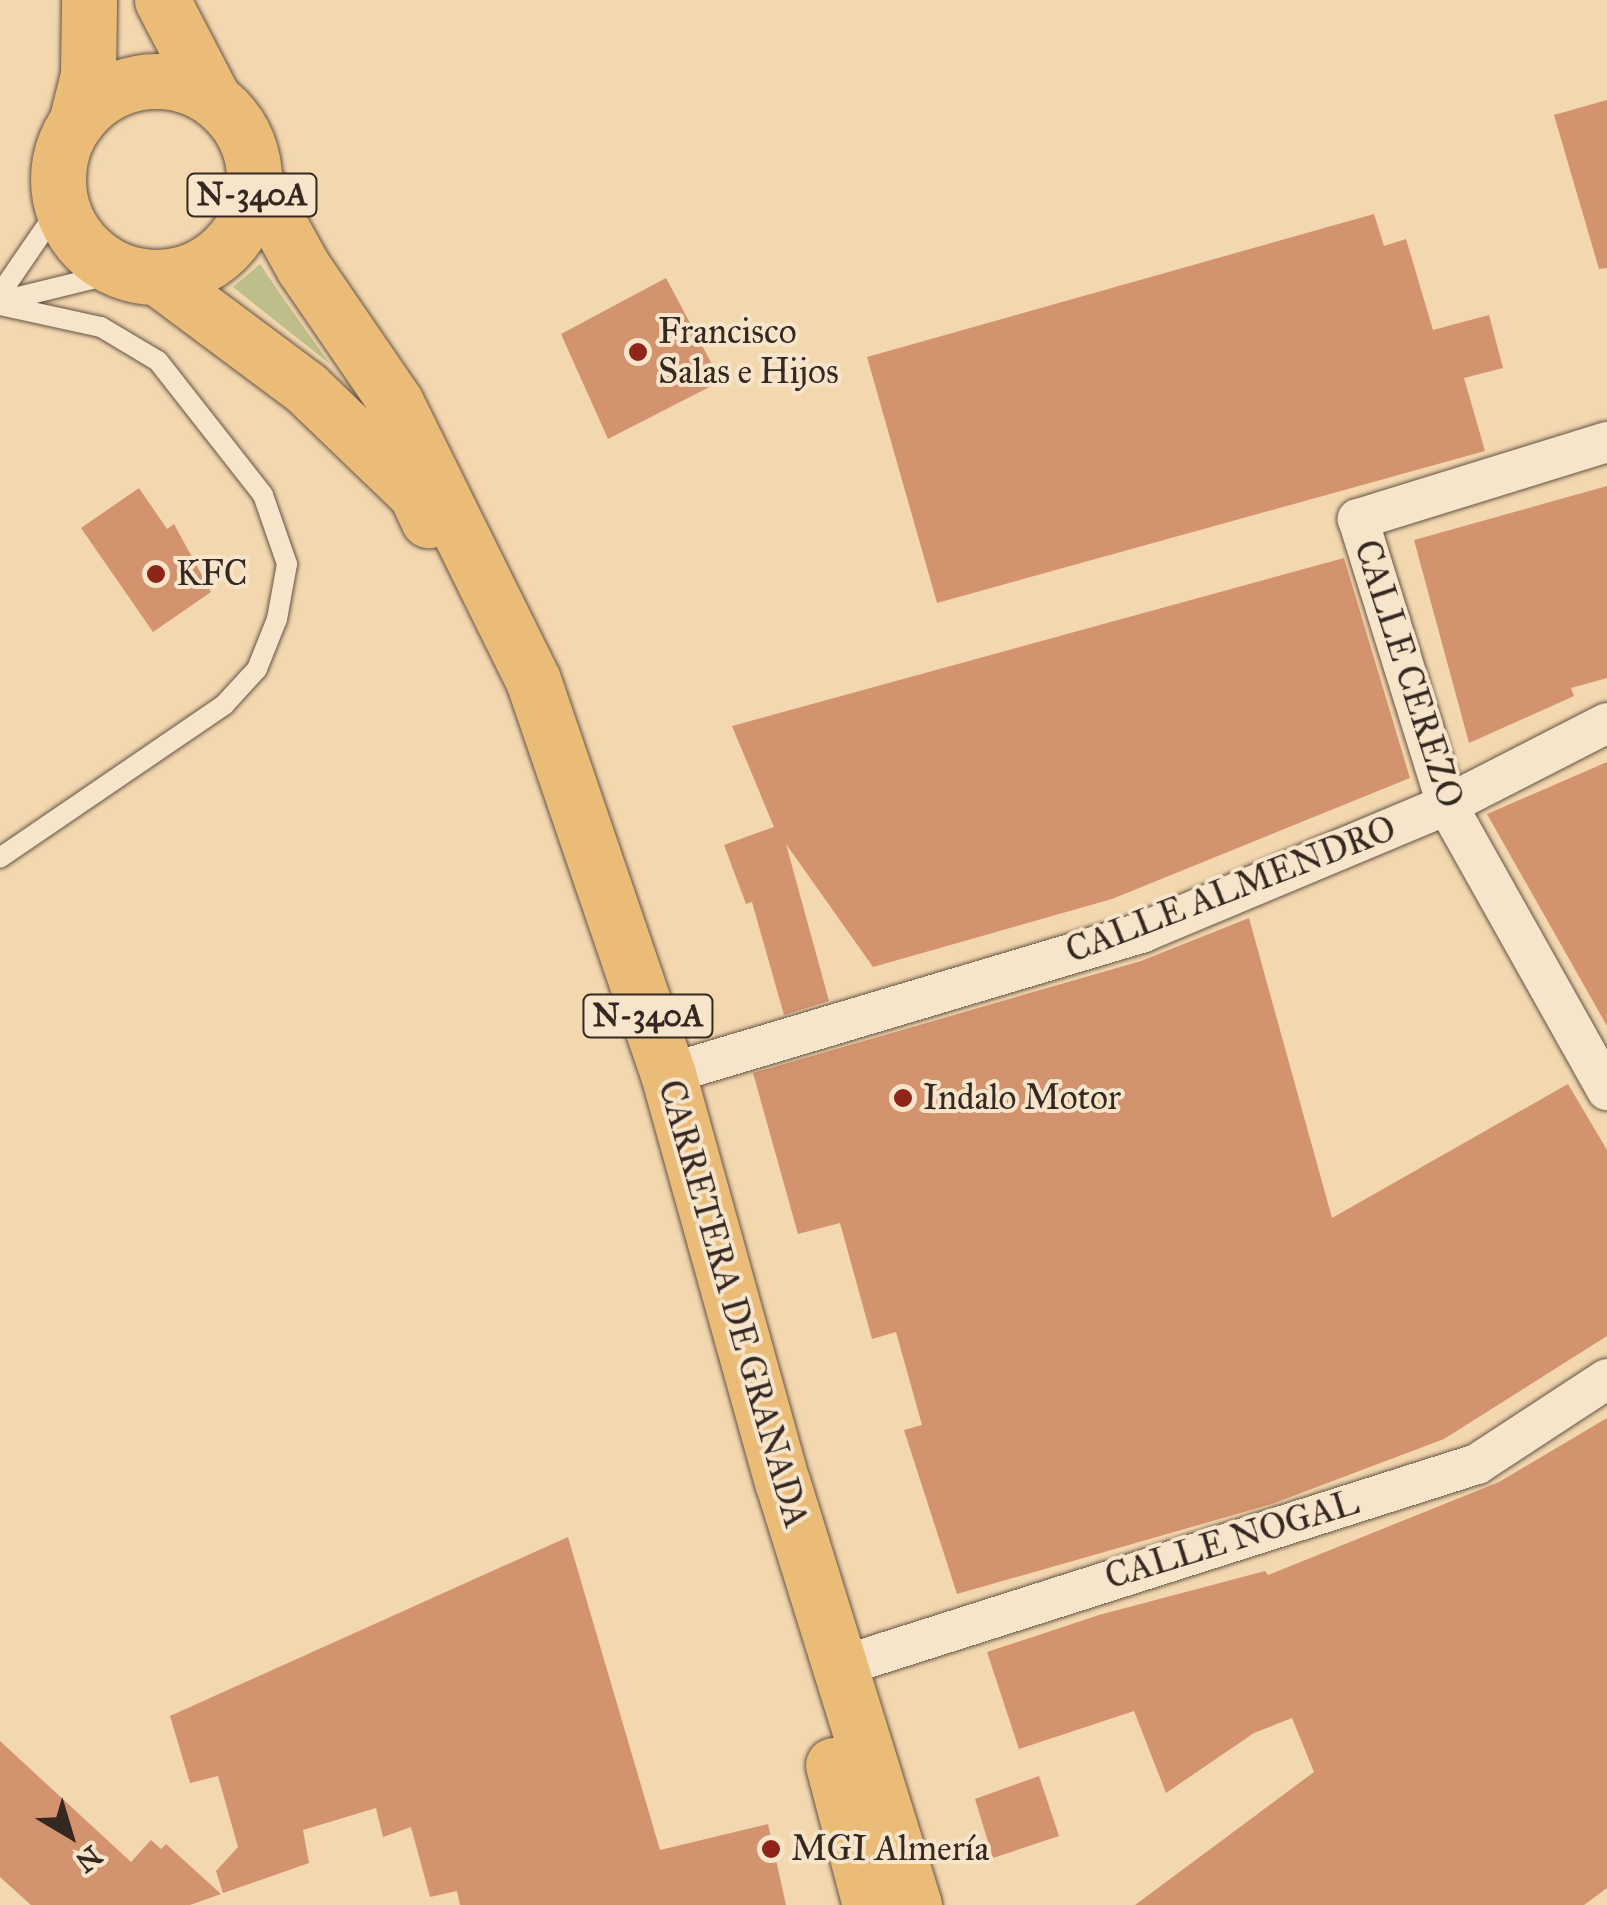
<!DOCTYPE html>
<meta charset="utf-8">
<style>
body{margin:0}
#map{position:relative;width:1607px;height:1905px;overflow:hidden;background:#f3d7af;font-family:"IM FELL Great Primer",serif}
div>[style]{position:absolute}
.green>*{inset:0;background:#bdbe89}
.building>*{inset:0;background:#d4936f}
.roads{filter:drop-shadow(0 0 2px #645444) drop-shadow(0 0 2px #645444)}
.service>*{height:20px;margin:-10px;padding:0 10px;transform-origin:10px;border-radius:10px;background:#f7e5cb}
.minor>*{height:40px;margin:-20px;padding:0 20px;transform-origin:20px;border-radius:20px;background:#f7e5cb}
.trunk>*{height:55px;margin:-27.5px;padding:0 27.5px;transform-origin:27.5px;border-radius:27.5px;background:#eabc78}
.trunk>.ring{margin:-27.5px;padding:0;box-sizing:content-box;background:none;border:55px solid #eabc78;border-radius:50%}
.dots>*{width:28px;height:28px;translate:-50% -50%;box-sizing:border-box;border:5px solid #f7e5cb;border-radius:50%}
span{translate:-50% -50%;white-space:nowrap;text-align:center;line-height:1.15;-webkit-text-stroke:8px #f7e5cb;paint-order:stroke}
.shield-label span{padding:2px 8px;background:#f7e5cb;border:2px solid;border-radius:8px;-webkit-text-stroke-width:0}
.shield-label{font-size:32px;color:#342821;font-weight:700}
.poi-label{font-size:35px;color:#342821}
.left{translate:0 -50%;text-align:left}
.street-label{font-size:35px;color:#342821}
.north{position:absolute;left:20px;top:1785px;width:100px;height:100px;-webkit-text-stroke:8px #f7e5cb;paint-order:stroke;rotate:142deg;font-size:28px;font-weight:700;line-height:40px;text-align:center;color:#342821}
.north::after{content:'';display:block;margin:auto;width:35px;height:45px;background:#342821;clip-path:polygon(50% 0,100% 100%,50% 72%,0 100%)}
</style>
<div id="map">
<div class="green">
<div style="clip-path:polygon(260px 264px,283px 298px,330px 364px,233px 287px)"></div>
</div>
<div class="building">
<div style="clip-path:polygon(1607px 100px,1607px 268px,1599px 269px,1554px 115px)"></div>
<div style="clip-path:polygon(1374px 214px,1384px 246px,1406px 239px,1433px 330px,1489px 315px,1503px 368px,1464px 378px,1485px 451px,937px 603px,867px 357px)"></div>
<div style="clip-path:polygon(666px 278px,721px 381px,608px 439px,561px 334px)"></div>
<div style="clip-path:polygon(1607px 486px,1607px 678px,1571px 688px,1574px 696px,1469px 743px,1414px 540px)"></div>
<div style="clip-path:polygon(139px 488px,167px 529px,174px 524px,211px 592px,153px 632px,81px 528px)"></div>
<div style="clip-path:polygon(1344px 558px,1410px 778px,1112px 899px,873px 967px,786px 844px,829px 1001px,784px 1015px,752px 902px,746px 904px,724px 845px,774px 827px,732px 726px)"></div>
<div style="clip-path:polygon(1607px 762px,1607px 1026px,1487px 814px)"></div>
<div style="clip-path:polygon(1249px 918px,1332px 1218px,1568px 1084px,1607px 1150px,1607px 1336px,1444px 1439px,1272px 1504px,957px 1594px,904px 1430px,922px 1425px,896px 1332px,872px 1339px,840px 1223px,798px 1234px,753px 1073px,1141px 961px)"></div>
<div style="clip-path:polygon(1607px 1418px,1607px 1888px,1584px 1905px,1135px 1905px,1314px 1772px,1292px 1718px,1254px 1733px,1166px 1793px,1134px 1711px,1019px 1749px,987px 1652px,1099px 1615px,1265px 1571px,1268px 1575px,1499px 1482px)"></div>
<div style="clip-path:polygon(568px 1537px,660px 1850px,768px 1824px,786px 1905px,460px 1905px,457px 1891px,430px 1897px,411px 1827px,383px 1837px,376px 1808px,303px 1830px,309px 1863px,223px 1893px,216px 1871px,238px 1847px,218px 1776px,190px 1783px,170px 1716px)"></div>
<div style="clip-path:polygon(0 1741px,131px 1862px,151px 1840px,161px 1849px,166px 1844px,221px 1894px,190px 1905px,31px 1905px,0 1877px)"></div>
<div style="clip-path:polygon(1039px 1776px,1059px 1836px,993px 1858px,975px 1799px)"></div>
</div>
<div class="roads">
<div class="service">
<div style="left:0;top:294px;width:108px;rotate:-55.6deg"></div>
<div style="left:2px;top:301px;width:126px;rotate:-13.8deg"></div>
<div style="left:0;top:305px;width:103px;rotate:12.3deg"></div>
<div style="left:101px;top:327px;width:66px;rotate:30.8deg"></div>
<div style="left:158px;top:361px;width:170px;rotate:51.9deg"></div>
<div style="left:263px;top:495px;width:73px;rotate:70.8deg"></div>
<div style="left:287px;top:564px;width:56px;rotate:100.3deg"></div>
<div style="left:277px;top:619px;width:54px;rotate:111.8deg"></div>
<div style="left:257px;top:669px;width:49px;rotate:132.5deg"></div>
<div style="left:224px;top:705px;width:271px;rotate:145.7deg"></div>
</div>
<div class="minor">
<div style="left:1607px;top:442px;width:261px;rotate:162.8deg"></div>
<div style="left:1358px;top:519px;width:300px;rotate:72.7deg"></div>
<div style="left:1447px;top:805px;width:327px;rotate:60.7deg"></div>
<div style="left:668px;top:1074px;width:496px;rotate:-16.6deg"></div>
<div style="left:1143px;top:932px;width:329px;rotate:-22.7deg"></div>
<div style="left:1447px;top:805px;width:180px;rotate:-27.1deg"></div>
<div style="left:839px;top:1667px;width:670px;rotate:-17.65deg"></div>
<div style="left:1477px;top:1464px;width:155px;rotate:-33.2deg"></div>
</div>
<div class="trunk">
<div style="left:162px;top:0;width:113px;rotate:62.5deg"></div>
<div class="ring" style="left:58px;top:81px;width:141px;height:141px"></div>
<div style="left:76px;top:123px;width:49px;rotate:-76deg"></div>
<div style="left:88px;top:75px;width:75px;rotate:-89.2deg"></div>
<div style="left:255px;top:180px;width:99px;rotate:61.1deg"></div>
<div style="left:303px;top:267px;width:165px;rotate:55.6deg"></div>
<div style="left:396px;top:403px;width:309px;rotate:63.7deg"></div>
<div style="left:533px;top:680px;width:416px;rotate:71.1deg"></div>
<div style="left:668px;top:1074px;width:423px;rotate:74.4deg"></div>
<div style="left:782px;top:1481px;width:444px;rotate:72.7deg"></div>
<div style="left:157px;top:277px;width:187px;rotate:36.7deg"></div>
<div style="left:307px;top:389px;width:151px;rotate:43.9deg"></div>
<div style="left:416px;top:494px;width:29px;rotate:65deg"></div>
<div style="left:833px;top:1765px;width:145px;rotate:75.2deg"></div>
</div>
</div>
<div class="dots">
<div style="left:638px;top:352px;background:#8f2418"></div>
<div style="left:156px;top:574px;background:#8f2418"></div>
<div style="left:903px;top:1098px;background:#8f2418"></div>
<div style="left:771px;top:1849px;background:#8f2418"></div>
</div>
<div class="shield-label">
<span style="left:252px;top:195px">N-340A</span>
<span style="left:648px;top:1016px">N-340A</span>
</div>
<div class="poi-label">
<span class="left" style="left:658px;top:352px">Francisco<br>Salas e Hijos</span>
<span class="left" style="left:176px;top:574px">KFC</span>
<span class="left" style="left:923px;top:1098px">Indalo Motor</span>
<span class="left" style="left:791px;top:1849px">MGI Almería</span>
</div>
<div class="street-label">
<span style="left:1408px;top:674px;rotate:72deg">CALLE CEREZO</span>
<span style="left:1231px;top:890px;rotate:-21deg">CALLE ALMENDRO</span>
<span style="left:733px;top:1304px;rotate:74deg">CARRETERA DE GRANADA</span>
<span style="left:1232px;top:1540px;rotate:-17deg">CALLE NOGAL</span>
</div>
<div class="north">N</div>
</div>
